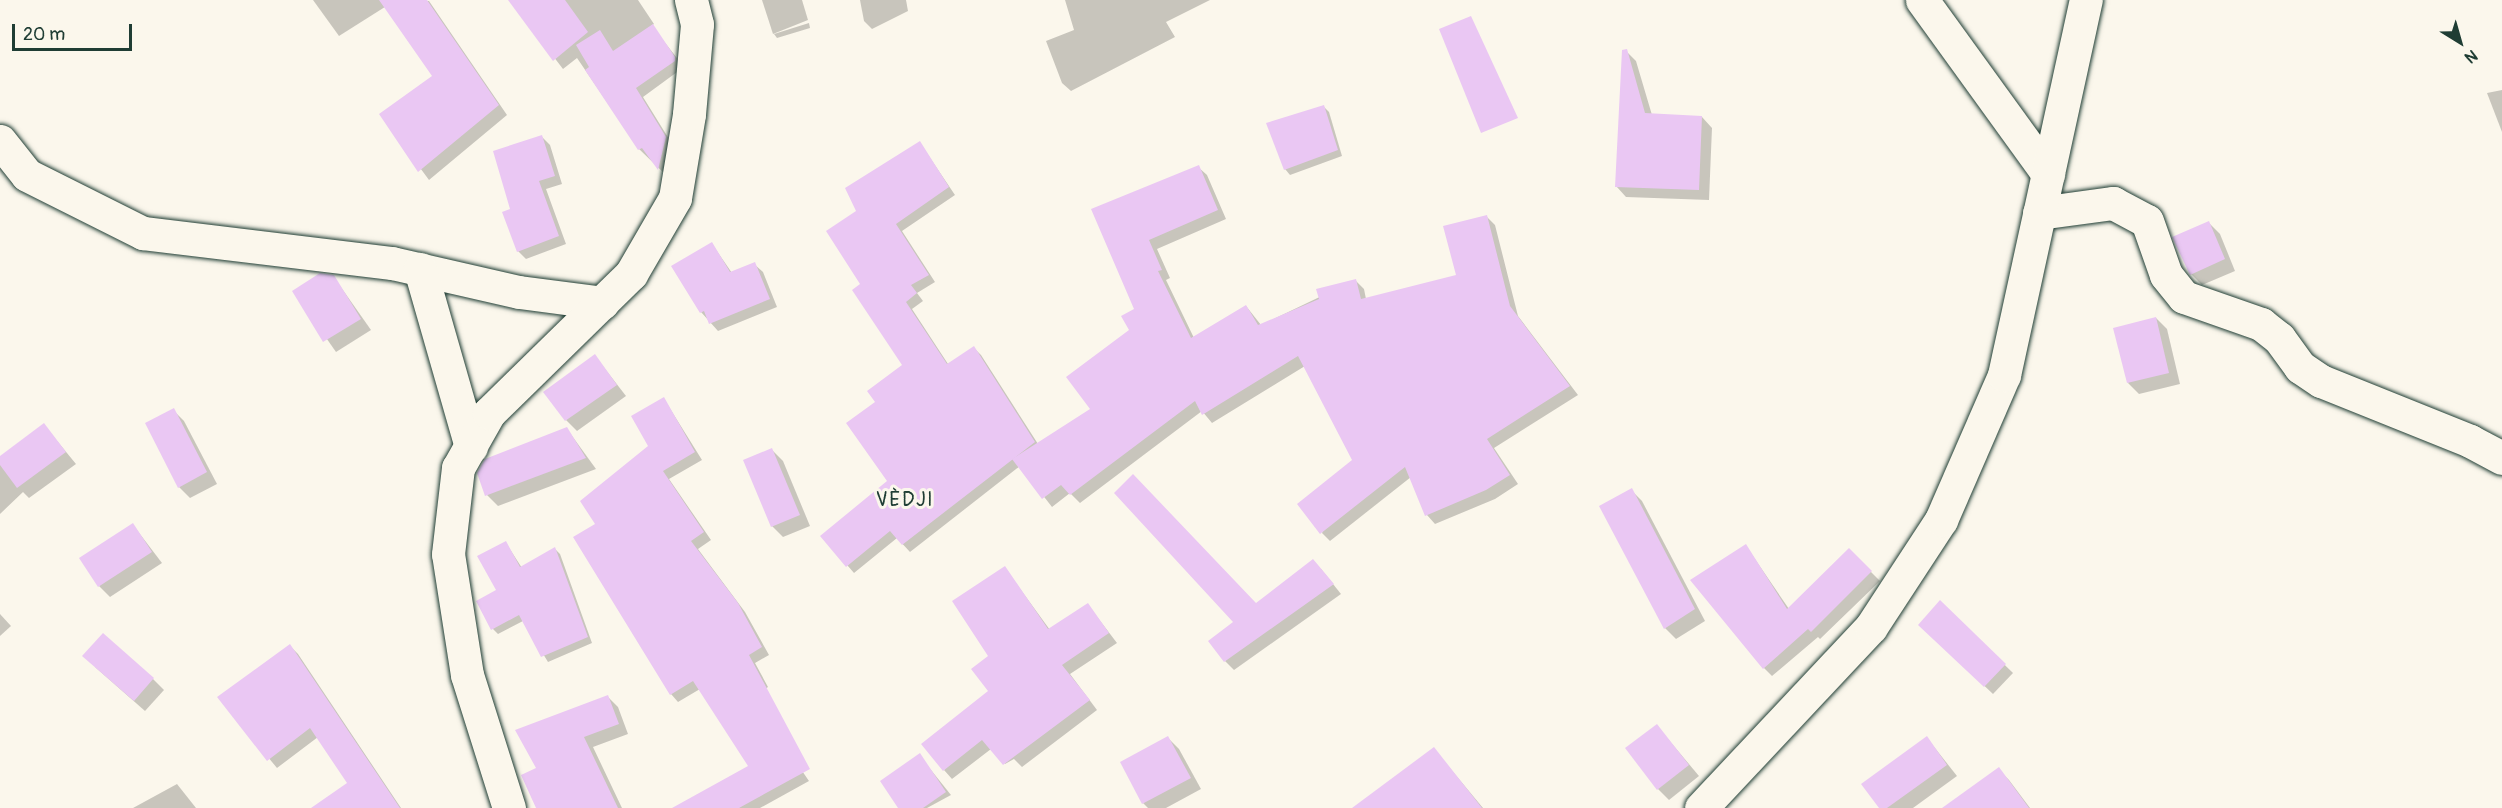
<!DOCTYPE html>
<meta charset="utf-8">
<style>
body{margin:0}
#map{position:relative;width:2502px;height:808px;overflow:hidden;background:#fbf7ec;font-family:Pangolin,sans-serif}
div>[style]{position:absolute}
.shadow>*{inset:0;background:#0003}
.building>*{inset:0;background:#eac7f3}
.roads{filter:drop-shadow(0 0 2px #1f3d34) drop-shadow(0 0 2px #1f3d34)}
.minor>*{height:33px;margin:-16.5px;padding:0 16.5px;transform-origin:16.5px;border-radius:16.5px;background:#fbf7ec}
span{translate:-50% -50%;white-space:nowrap;text-align:center;line-height:1.15;-webkit-text-stroke:6px #fbf7ec;paint-order:stroke}
.quarter-label{font-size:20px;color:#1f3d34;letter-spacing:1.5px}
.north{position:absolute;left:2430px;top:12px;width:60px;height:60px;-webkit-text-stroke:4px #fbf7ec;paint-order:stroke;rotate:143deg;font-size:16px;font-weight:700;line-height:24px;text-align:center;color:#1f3d34}
.north::after{content:'';display:block;margin:auto;width:21px;height:27px;background:#1f3d34;clip-path:polygon(50% 0,100% 100%,50% 72%,0 100%)}
.scale{position:absolute;left:12px;top:24px;width:120px;height:27px;box-sizing:border-box;border:3px solid #1f3d34;border-top:0;padding-left:8px;font-size:18px;line-height:21px;white-space:nowrap;color:#1f3d34;-webkit-text-stroke:4px #fbf7ec;paint-order:stroke}
</style>
<div id="map">
<div class="shadow">
<div style="clip-path:polygon(313px 0,396px 0,339px 36px)"></div>
<div style="clip-path:polygon(408px 0,429px 1px,507px 115px,429px 180px,381px 115px,434px 76px)"></div>
<div style="clip-path:polygon(510px 0,638px 0,654px 24px,640px 34px,655px 30px,684px 67px,643px 97px,674px 147px,667px 176px,639px 149px,577px 58px,563px 69px)"></div>
<div style="clip-path:polygon(762px 0,802px 0,808px 20px,773px 34px)"></div>
<div style="clip-path:polygon(860px 0,906px 0,908px 11px,872px 29px,864px 21px)"></div>
<div style="clip-path:polygon(1065px 0,1210px 0,1166px 22px,1175px 37px,1071px 91px,1062px 83px,1046px 41px,1074px 30px)"></div>
<div style="clip-path:polygon(809px 23px,810px 28px,777px 38px,774px 34px)"></div>
<div style="clip-path:polygon(1626px 51px,1636px 61px,1652px 115px,1702px 117px,1712px 128px,1709px 200px,1626px 197px,1616px 186px)"></div>
<div style="clip-path:polygon(2502px 90px,2502px 132px,2487px 93px)"></div>
<div style="clip-path:polygon(1324px 107px,1329px 112px,1342px 156px,1290px 175px,1285px 169px)"></div>
<div style="clip-path:polygon(542px 137px,550px 145px,562px 184px,546px 189px,566px 244px,526px 259px,518px 251px,512px 210px)"></div>
<div style="clip-path:polygon(920px 143px,955px 195px,902px 231px,935px 282px,917px 293px,923px 301px,912px 309px,948px 364px,974px 348px,981px 355px,1038px 444px,1092px 409px,1131px 331px,1136px 309px,1093px 210px,1198px 167px,1207px 175px,1226px 219px,1157px 249px,1170px 278px,1166px 280px,1194px 338px,1246px 306px,1261px 325px,1355px 280px,1364px 289px,1366px 299px,1457px 276px,1486px 216px,1495px 225px,1518px 316px,1578px 395px,1494px 448px,1518px 484px,1495px 499px,1435px 524px,1427px 515px,1411px 477px,1330px 541px,1322px 533px,1353px 460px,1305px 366px,1212px 423px,1202px 411px,1080px 503px,1070px 493px,1052px 507px,1020px 466px,910px 552px,897px 538px,854px 573px,822px 536px,889px 481px,877px 403px,904px 365px,862px 285px,858px 212px)"></div>
<div style="clip-path:polygon(2209px 223px,2220px 234px,2235px 271px,2202px 285px,2191px 274px)"></div>
<div style="clip-path:polygon(712px 244px,732px 273px,754px 264px,763px 272px,777px 307px,718px 331px,701px 312px)"></div>
<div style="clip-path:polygon(333px 276px,371px 330px,336px 352px,294px 292px)"></div>
<div style="clip-path:polygon(2156px 318px,2167px 329px,2180px 384px,2139px 394px,2128px 383px)"></div>
<div style="clip-path:polygon(595px 356px,626px 396px,577px 431px,566px 420px)"></div>
<div style="clip-path:polygon(664px 399px,702px 460px,669px 479px,711px 540px,698px 549px,745px 612px,769px 655px,755px 663px,768px 687px,752px 698px,809px 781px,760px 808px,675px 808px,750px 767px,700px 689px,678px 702px,671px 694px,597px 525px,650px 447px)"></div>
<div style="clip-path:polygon(173px 410px,184px 421px,217px 484px,190px 498px,179px 487px)"></div>
<div style="clip-path:polygon(44px 425px,76px 464px,29px 498px,23px 492px,0 514px,0 458px)"></div>
<div style="clip-path:polygon(567px 429px,596px 469px,498px 506px,487px 495px)"></div>
<div style="clip-path:polygon(772px 450px,783px 461px,810px 526px,783px 537px,772px 526px)"></div>
<div style="clip-path:polygon(1631px 490px,1642px 501px,1705px 621px,1676px 639px,1665px 628px)"></div>
<div style="clip-path:polygon(133px 525px,162px 563px,110px 597px,99px 586px)"></div>
<div style="clip-path:polygon(506px 543px,522px 568px,555px 549px,560px 554px,592px 643px,548px 662px,523px 621px,498px 634px,493px 629px)"></div>
<div style="clip-path:polygon(1746px 546px,1789px 609px,1849px 550px,1880px 581px,1820px 639px,1818px 637px,1772px 676px,1764px 668px)"></div>
<div style="clip-path:polygon(1005px 568px,1050px 630px,1088px 605px,1117px 643px,1070px 674px,1097px 710px,1022px 767px,1014px 759px,1005px 764px,991px 749px,952px 779px,944px 770px,990px 691px,990px 656px)"></div>
<div style="clip-path:polygon(1321px 569px,1341px 594px,1234px 670px,1225px 661px,1257px 605px)"></div>
<div style="clip-path:polygon(1940px 602px,2013px 673px,1993px 694px,1928px 633px)"></div>
<div style="clip-path:polygon(0 614px,11px 626px,0 636px)"></div>
<div style="clip-path:polygon(290px 646px,298px 654px,401px 808px,314px 808px,349px 784px,318px 737px,277px 768px,219px 698px)"></div>
<div style="clip-path:polygon(95px 667px,153px 679px,164px 690px,145px 711px)"></div>
<div style="clip-path:polygon(608px 697px,618px 707px,628px 734px,593px 747px,622px 808px,537px 808px,538px 769px)"></div>
<div style="clip-path:polygon(1657px 726px,1699px 776px,1669px 800px,1658px 789px)"></div>
<div style="clip-path:polygon(1168px 738px,1179px 749px,1201px 789px,1166px 808px,1148px 808px,1143px 803px)"></div>
<div style="clip-path:polygon(1927px 738px,1957px 776px,1913px 808px,1880px 808px)"></div>
<div style="clip-path:polygon(1434px 749px,1483px 808px,1376px 808px)"></div>
<div style="clip-path:polygon(919px 755px,951px 795px,927px 808px,901px 808px)"></div>
<div style="clip-path:polygon(1998px 769px,2009px 780px,2030px 808px,1979px 808px)"></div>
<div style="clip-path:polygon(177px 784px,196px 808px,133px 808px)"></div>
</div>
<div class="building">
<div style="clip-path:polygon(379px 0,427px 0,499px 105px,418px 172px,379px 114px,432px 76px)"></div>
<div style="clip-path:polygon(508px 0,565px 0,588px 32px,553px 61px)"></div>
<div style="clip-path:polygon(1471px 16px,1518px 118px,1481px 133px,1439px 29px)"></div>
<div style="clip-path:polygon(653px 24px,675px 57px,675px 61px,636px 88px,666px 137px,658px 170px,642px 148px,638px 150px,585px 70px,589px 67px,576px 45px,600px 30px,613px 51px)"></div>
<div style="clip-path:polygon(1627px 49px,1645px 113px,1702px 116px,1699px 190px,1615px 187px,1622px 50px)"></div>
<div style="clip-path:polygon(1324px 105px,1338px 150px,1284px 170px,1266px 123px)"></div>
<div style="clip-path:polygon(542px 135px,555px 176px,539px 181px,559px 236px,517px 252px,502px 212px,510px 209px,493px 151px)"></div>
<div style="clip-path:polygon(920px 141px,949px 187px,896px 224px,929px 275px,911px 285px,917px 293px,906px 302px,947px 364px,974px 346px,1035px 442px,902px 545px,890px 531px,846px 567px,820px 536px,887px 481px,846px 423px,875px 402px,867px 391px,902px 365px,852px 290px,860px 284px,826px 231px,856px 211px,845px 188px)"></div>
<div style="clip-path:polygon(1199px 165px,1218px 210px,1149px 240px,1162px 270px,1158px 271px,1191px 338px,1246px 305px,1258px 325px,1319px 299px,1316px 289px,1356px 279px,1361px 299px,1456px 275px,1443px 226px,1487px 215px,1510px 306px,1570px 386px,1487px 439px,1510px 475px,1486px 490px,1425px 516px,1405px 467px,1320px 534px,1297px 504px,1352px 460px,1298px 356px,1202px 415px,1195px 401px,1070px 495px,1061px 485px,1042px 499px,1012px 459px,1090px 409px,1066px 377px,1129px 330px,1121px 316px,1134px 309px,1091px 209px)"></div>
<div style="clip-path:polygon(2209px 221px,2225px 259px,2190px 275px,2172px 237px)"></div>
<div style="clip-path:polygon(712px 242px,730px 272px,755px 262px,770px 299px,709px 324px,704px 311px,700px 313px,671px 266px)"></div>
<div style="clip-path:polygon(320px 273px,334px 275px,361px 319px,323px 342px,292px 291px)"></div>
<div style="clip-path:polygon(2156px 317px,2169px 373px,2127px 383px,2113px 328px)"></div>
<div style="clip-path:polygon(595px 354px,617px 385px,565px 421px,543px 392px)"></div>
<div style="clip-path:polygon(664px 397px,695px 452px,663px 471px,704px 532px,691px 541px,738px 603px,762px 647px,749px 655px,810px 769px,739px 808px,672px 808px,748px 766px,693px 681px,670px 695px,573px 537px,595px 524px,580px 501px,648px 446px,631px 416px)"></div>
<div style="clip-path:polygon(174px 408px,207px 472px,178px 488px,145px 423px)"></div>
<div style="clip-path:polygon(44px 423px,66px 452px,17px 488px,0 465px,0 456px)"></div>
<div style="clip-path:polygon(567px 427px,586px 458px,485px 496px,477px 473px,485px 459px)"></div>
<div style="clip-path:polygon(772px 448px,800px 515px,771px 527px,743px 460px)"></div>
<div style="clip-path:polygon(1133px 474px,1256px 603px,1313px 559px,1334px 584px,1224px 662px,1208px 641px,1233px 622px,1114px 493px)"></div>
<div style="clip-path:polygon(1632px 488px,1695px 609px,1664px 629px,1599px 506px)"></div>
<div style="clip-path:polygon(133px 523px,152px 552px,98px 587px,79px 558px)"></div>
<div style="clip-path:polygon(506px 541px,520px 567px,555px 547px,588px 637px,541px 657px,519px 615px,491px 630px,476px 601px,496px 590px,477px 556px)"></div>
<div style="clip-path:polygon(1746px 544px,1787px 609px,1849px 548px,1872px 571px,1811px 632px,1808px 629px,1763px 669px,1690px 580px)"></div>
<div style="clip-path:polygon(1005px 566px,1048px 629px,1088px 603px,1109px 633px,1062px 665px,1090px 700px,1003px 765px,982px 740px,943px 771px,921px 744px,988px 691px,971px 669px,988px 656px,952px 601px)"></div>
<div style="clip-path:polygon(1940px 600px,2006px 664px,1984px 687px,1918px 625px)"></div>
<div style="clip-path:polygon(103px 633px,154px 678px,134px 701px,82px 656px)"></div>
<div style="clip-path:polygon(290px 644px,400px 808px,311px 808px,347px 783px,310px 728px,267px 761px,217px 697px)"></div>
<div style="clip-path:polygon(608px 695px,619px 724px,584px 737px,618px 808px,536px 808px,521px 775px,536px 768px,515px 730px)"></div>
<div style="clip-path:polygon(1657px 724px,1689px 765px,1657px 790px,1625px 748px)"></div>
<div style="clip-path:polygon(1168px 736px,1191px 778px,1142px 804px,1120px 762px)"></div>
<div style="clip-path:polygon(1927px 736px,1947px 765px,1887px 808px,1879px 808px,1861px 784px)"></div>
<div style="clip-path:polygon(1434px 747px,1482px 808px,1352px 808px)"></div>
<div style="clip-path:polygon(920px 753px,946px 792px,923px 808px,898px 808px,880px 781px)"></div>
<div style="clip-path:polygon(1999px 767px,2029px 808px,1942px 808px)"></div>
</div>
<div class="roads">
<div class="minor">
<div style="left:1922px;top:0;width:215px;rotate:54.1deg"></div>
<div style="left:0;top:141px;width:43px;rotate:51.5deg"></div>
<div style="left:27px;top:175px;width:130px;rotate:26.6deg"></div>
<div style="left:143px;top:233px;width:251px;rotate:6.9deg"></div>
<div style="left:392px;top:263px;width:130px;rotate:12.9deg"></div>
<div style="left:519px;top:292px;width:84px;rotate:7.5deg"></div>
<div style="left:2039px;top:213px;width:75px;rotate:-7.7deg"></div>
<div style="left:2113px;top:203px;width:38px;rotate:28deg"></div>
<div style="left:2147px;top:221px;width:57px;rotate:70.6deg"></div>
<div style="left:2166px;top:275px;width:28px;rotate:51deg"></div>
<div style="left:2184px;top:297px;width:82px;rotate:19.3deg"></div>
<div style="left:2261px;top:324px;width:23px;rotate:38deg"></div>
<div style="left:2279px;top:338px;width:36px;rotate:54deg"></div>
<div style="left:2300px;top:367px;width:25px;rotate:34deg"></div>
<div style="left:2321px;top:381px;width:161px;rotate:21.9deg"></div>
<div style="left:2470px;top:441px;width:36px;rotate:28deg"></div>
<div style="left:420px;top:269px;width:185px;rotate:74deg"></div>
<div style="left:509px;top:808px;width:139px;rotate:-107.5deg"></div>
<div style="left:467px;top:675px;width:122px;rotate:-98.9deg"></div>
<div style="left:448px;top:554px;width:87px;rotate:-83.4deg"></div>
<div style="left:458px;top:468px;width:63px;rotate:-60.6deg"></div>
<div style="left:489px;top:413px;width:199px;rotate:-44.4deg"></div>
<div style="left:631px;top:274px;width:88px;rotate:-59.9deg"></div>
<div style="left:675px;top:198px;width:85px;rotate:-80.5deg"></div>
<div style="left:689px;top:114px;width:90px;rotate:-84.9deg"></div>
<div style="left:697px;top:24px;width:25px;rotate:-104deg"></div>
<div style="left:1701px;top:808px;width:248px;rotate:-46.8deg"></div>
<div style="left:1871px;top:627px;width:128px;rotate:-56.8deg"></div>
<div style="left:1941px;top:520px;width:158px;rotate:-66.5deg"></div>
<div style="left:2004px;top:375px;width:384px;rotate:-77.7deg"></div>
</div>
</div>
<div class="quarter-label">
<span style="left:905px;top:499px">VÈDJI</span>
</div>
<div class="north">N</div>
<div class="scale">20 m</div>
</div>
